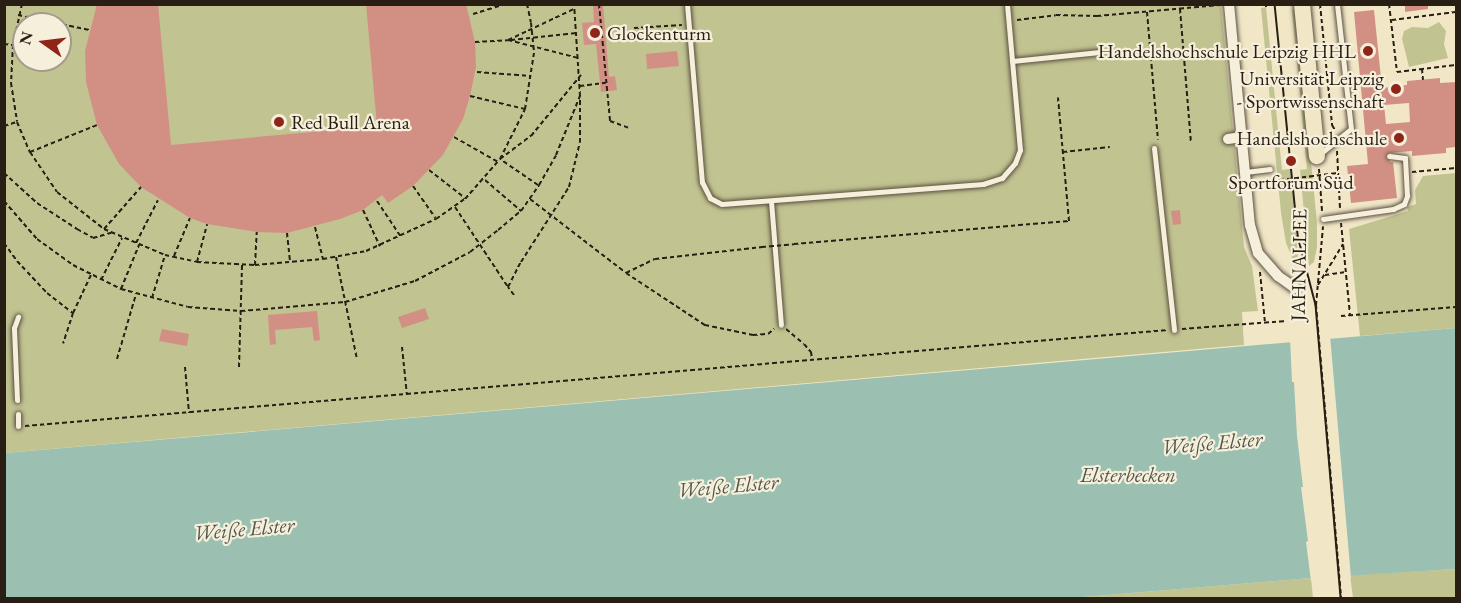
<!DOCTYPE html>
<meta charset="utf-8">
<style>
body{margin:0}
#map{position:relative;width:1461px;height:603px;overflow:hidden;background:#f1e7c7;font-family:"EB Garamond",serif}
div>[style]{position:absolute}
.green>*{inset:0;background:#c1c391}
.water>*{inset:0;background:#9bc0b1}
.pier>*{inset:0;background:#f1e7c7}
.building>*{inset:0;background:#d29085}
.path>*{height:2px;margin-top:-1px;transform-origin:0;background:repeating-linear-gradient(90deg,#281e13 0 4.5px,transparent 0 7.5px)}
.roads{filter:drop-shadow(0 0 2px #5a5040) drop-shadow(0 0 2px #5a5040)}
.lane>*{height:5px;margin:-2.5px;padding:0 2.5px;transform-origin:2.5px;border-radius:2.5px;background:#f6efdb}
.street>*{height:10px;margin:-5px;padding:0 5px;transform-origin:5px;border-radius:5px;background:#f6efdb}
.primary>*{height:16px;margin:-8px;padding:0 8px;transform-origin:8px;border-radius:8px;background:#f1e7c7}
.tram>*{height:1.5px;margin:-0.75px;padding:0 0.75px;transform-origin:0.75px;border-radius:0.75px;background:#281e13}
.path-bridge>*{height:2px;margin-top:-1px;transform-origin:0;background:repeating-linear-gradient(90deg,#281e13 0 4.5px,transparent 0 7.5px)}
.dots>*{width:16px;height:16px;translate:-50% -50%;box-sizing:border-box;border:3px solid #f6efdb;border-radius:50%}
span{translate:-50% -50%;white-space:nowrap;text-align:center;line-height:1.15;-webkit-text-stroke:4.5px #f6efdb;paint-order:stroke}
.poi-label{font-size:20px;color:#281e13}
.left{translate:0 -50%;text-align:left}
.right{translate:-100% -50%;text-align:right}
.street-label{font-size:20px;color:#281e13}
.water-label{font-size:21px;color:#50574a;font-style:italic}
.frame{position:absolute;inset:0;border:6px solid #281e13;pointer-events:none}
.north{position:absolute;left:12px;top:12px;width:60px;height:60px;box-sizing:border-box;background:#f6efdb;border:2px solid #a49b8b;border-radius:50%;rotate:284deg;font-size:16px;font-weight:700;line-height:24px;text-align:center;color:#281e13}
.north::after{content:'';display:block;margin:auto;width:21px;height:27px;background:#8f2418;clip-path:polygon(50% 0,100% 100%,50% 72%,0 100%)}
</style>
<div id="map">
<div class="green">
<div style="clip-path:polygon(evenodd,5px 5px,1221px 5px,1244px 247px,1252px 266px,1258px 311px,1242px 312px,1244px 345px,5px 453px,5px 5px,24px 24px,60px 24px,60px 60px,24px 60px,24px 24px)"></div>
<div style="clip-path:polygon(1266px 7px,1282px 170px,1290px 169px,1299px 267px,1295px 264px,1286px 243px,1281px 213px,1261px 8px)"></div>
<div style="clip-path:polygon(1296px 7px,1317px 223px,1317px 247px,1314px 262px,1309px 266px,1300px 170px,1307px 169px,1292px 10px)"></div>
<div style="clip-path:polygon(1439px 22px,1446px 31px,1444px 44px,1448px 58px,1409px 67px,1402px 39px,1404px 31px,1412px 27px,1428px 28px)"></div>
<div style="clip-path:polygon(1456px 173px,1456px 328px,1360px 336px,1349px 229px,1408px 211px,1407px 207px,1416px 204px,1415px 190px,1423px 176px)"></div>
<div style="clip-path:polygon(1456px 569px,1456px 598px,1353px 598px,1350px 575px)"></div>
<div style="clip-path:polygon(1311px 578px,1313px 598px,1072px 598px)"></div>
</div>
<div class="water">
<div style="clip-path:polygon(1456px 328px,1456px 569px,1311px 578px,1072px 598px,5px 598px,5px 453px)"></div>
</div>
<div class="pier">
<div style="clip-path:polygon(1330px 335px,1351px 578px,1311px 581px,1306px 542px,1308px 541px,1301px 487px,1303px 487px,1297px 436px,1294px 382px,1292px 382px,1290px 338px)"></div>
</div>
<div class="building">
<div style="clip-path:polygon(97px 4px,158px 4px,171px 145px,377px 126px,366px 4px,466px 4px,475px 42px,476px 67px,470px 96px,463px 119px,443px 155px,413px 186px,388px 203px,382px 195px,363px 210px,340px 219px,287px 233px,257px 232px,207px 224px,190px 218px,141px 187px,119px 164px,97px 125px,86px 82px,85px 51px)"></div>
<div style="clip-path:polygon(593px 4px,603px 4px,609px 77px,615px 76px,617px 90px,601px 92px,596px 44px,584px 45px,582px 23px,594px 22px)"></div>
<div style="clip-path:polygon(1405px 4px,1428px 4px,1428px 9px,1405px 12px)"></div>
<div style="clip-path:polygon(evenodd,1374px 10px,1382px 88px,1407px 85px,1407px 81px,1440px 78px,1440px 83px,1456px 82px,1456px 147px,1446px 148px,1446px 153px,1412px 156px,1412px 151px,1389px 153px,1390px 162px,1393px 162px,1397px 198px,1351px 203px,1347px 166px,1368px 164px,1354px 12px,1374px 10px,1409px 103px,1410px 122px,1386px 124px,1384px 105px,1409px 103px)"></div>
<div style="clip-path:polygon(677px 51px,679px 66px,647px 69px,646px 54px)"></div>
<div style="clip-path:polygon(1180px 210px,1181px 224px,1173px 225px,1171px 211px)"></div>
<div style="clip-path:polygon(425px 308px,429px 319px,402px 328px,398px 317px)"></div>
<div style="clip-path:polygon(317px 311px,320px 340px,314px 341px,312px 327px,275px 330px,276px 344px,270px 345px,268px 315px)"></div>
<div style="clip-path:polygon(162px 329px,189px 334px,187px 346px,159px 341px)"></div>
</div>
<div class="path">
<div style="left:22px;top:4px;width:42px;rotate:102.4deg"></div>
<div style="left:13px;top:45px;width:38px;rotate:93deg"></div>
<div style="left:11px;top:83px;width:39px;rotate:81deg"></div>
<div style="left:17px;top:122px;width:33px;rotate:67deg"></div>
<div style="left:30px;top:152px;width:48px;rotate:56deg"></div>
<div style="left:57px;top:192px;width:60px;rotate:38.2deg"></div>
<div style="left:104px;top:229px;width:66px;rotate:23.1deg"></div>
<div style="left:165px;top:255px;width:33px;rotate:12deg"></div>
<div style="left:197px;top:262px;width:58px;rotate:3deg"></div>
<div style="left:255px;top:265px;width:68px;rotate:-5deg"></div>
<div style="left:323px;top:259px;width:44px;rotate:-10.5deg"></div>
<div style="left:366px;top:251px;width:77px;rotate:-24.6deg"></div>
<div style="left:436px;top:219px;width:35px;rotate:-35deg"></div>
<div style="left:465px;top:199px;width:53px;rotate:-48.8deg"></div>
<div style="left:500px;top:159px;width:56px;rotate:-63.4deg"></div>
<div style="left:525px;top:109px;width:57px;rotate:-80.9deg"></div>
<div style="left:527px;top:4px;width:19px;rotate:78deg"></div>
<div style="left:599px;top:4px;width:118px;rotate:84.6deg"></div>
<div style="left:610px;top:121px;width:20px;rotate:20deg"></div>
<div style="left:1266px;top:4px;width:3px;rotate:90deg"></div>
<div style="left:1285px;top:4px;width:2px;rotate:63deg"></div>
<div style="left:1320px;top:4px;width:122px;rotate:84.3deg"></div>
<div style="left:1332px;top:125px;width:6px;rotate:59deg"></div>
<div style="left:1389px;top:4px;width:68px;rotate:83.3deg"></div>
<div style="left:1397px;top:72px;width:59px;rotate:-6.8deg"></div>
<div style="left:1180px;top:9px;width:134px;rotate:85.3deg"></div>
<div style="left:1147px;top:12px;width:128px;rotate:85.1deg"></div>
<div style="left:473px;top:14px;width:34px;rotate:-17deg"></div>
<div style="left:18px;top:15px;width:73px;rotate:11.9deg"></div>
<div style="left:1017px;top:20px;width:39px;rotate:-7deg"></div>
<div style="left:1056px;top:15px;width:41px;rotate:1.4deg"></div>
<div style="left:1097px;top:16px;width:123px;rotate:-5.1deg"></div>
<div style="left:1392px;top:20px;width:64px;rotate:-7.1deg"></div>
<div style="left:634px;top:28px;width:48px;rotate:-3.6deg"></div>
<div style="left:508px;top:40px;width:72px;rotate:14.4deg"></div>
<div style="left:511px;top:40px;width:66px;rotate:-6.1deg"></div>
<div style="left:475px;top:42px;width:33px;rotate:-3deg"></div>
<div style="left:508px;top:40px;width:73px;rotate:-25.2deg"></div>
<div style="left:4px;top:44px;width:9px;rotate:6deg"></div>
<div style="left:1422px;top:69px;width:11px;rotate:85deg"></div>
<div style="left:477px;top:72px;width:54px;rotate:4.2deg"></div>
<div style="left:580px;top:86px;width:26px;rotate:-7deg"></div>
<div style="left:470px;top:96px;width:57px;rotate:13.3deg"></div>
<div style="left:4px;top:126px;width:13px;rotate:-18deg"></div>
<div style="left:454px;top:137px;width:51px;rotate:29.6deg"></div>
<div style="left:1337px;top:151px;width:57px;rotate:87deg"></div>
<div style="left:30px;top:152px;width:72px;rotate:-21.9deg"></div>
<div style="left:1063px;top:152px;width:47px;rotate:-6.1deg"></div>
<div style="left:1319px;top:169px;width:42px;rotate:85.9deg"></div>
<div style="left:429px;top:170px;width:46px;rotate:37.9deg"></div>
<div style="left:1412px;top:172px;width:44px;rotate:-5.2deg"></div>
<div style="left:4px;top:173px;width:45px;rotate:42.3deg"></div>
<div style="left:37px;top:203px;width:48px;rotate:33deg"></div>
<div style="left:77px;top:229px;width:18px;rotate:29deg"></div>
<div style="left:93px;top:238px;width:19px;rotate:-16deg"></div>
<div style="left:485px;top:180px;width:48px;rotate:40.7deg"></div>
<div style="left:1257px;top:183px;width:81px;rotate:-7.1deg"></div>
<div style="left:538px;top:185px;width:46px;rotate:-145.6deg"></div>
<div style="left:500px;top:159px;width:39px;rotate:-37deg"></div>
<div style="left:531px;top:136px;width:79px;rotate:-50.7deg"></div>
<div style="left:413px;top:186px;width:39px;rotate:55deg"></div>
<div style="left:530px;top:199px;width:121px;rotate:37.6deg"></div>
<div style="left:626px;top:273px;width:95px;rotate:33.4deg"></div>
<div style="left:705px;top:325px;width:49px;rotate:11.8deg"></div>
<div style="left:753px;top:335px;width:15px;rotate:-4deg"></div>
<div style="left:768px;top:334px;width:8px;rotate:-40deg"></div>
<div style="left:4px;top:201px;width:50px;rotate:49deg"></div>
<div style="left:37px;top:239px;width:44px;rotate:35.8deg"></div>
<div style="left:73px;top:265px;width:54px;rotate:26.6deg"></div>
<div style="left:121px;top:289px;width:69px;rotate:15deg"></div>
<div style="left:188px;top:307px;width:53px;rotate:4.3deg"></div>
<div style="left:241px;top:311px;width:104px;rotate:-4.9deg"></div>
<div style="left:345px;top:302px;width:73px;rotate:-16.7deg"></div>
<div style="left:415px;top:281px;width:62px;rotate:-27.8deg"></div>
<div style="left:470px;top:252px;width:36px;rotate:-38deg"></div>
<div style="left:498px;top:230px;width:30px;rotate:-40deg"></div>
<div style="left:521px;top:211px;width:32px;rotate:-55deg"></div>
<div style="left:539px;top:185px;width:34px;rotate:-60deg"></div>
<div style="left:556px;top:155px;width:64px;rotate:-67.9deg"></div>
<div style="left:580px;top:96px;width:92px;rotate:-93.7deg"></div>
<div style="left:377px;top:201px;width:43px;rotate:56.3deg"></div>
<div style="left:455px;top:207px;width:96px;rotate:56.5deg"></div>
<div style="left:363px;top:210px;width:40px;rotate:65deg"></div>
<div style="left:1341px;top:223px;width:92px;rotate:84.4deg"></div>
<div style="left:315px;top:227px;width:33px;rotate:76deg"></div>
<div style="left:104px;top:229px;width:56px;rotate:-48.6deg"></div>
<div style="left:287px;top:233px;width:30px;rotate:84deg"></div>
<div style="left:4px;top:243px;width:22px;rotate:54deg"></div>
<div style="left:17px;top:261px;width:44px;rotate:46.8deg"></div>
<div style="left:47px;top:293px;width:33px;rotate:38deg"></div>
<div style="left:73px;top:313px;width:32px;rotate:108deg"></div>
<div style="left:136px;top:243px;width:48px;rotate:-62.9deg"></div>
<div style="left:794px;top:244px;width:276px;rotate:-4.8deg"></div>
<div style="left:1069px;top:221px;width:124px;rotate:-95.1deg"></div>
<div style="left:174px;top:256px;width:41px;rotate:-67.2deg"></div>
<div style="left:336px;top:257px;width:104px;rotate:78.4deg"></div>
<div style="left:197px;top:262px;width:39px;rotate:-75deg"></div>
<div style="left:255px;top:265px;width:33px;rotate:-87deg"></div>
<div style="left:1260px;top:272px;width:51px;rotate:84.4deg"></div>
<div style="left:626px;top:273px;width:32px;rotate:-26deg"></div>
<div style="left:655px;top:259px;width:108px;rotate:-6.4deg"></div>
<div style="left:1325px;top:275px;width:21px;rotate:-8deg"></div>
<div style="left:101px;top:280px;width:47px;rotate:-63.4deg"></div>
<div style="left:1318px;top:285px;width:48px;rotate:-58.6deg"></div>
<div style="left:121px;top:289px;width:48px;rotate:-67.8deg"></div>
<div style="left:514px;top:295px;width:10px;rotate:-127deg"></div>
<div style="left:508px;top:287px;width:28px;rotate:-63deg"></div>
<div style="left:521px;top:262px;width:89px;rotate:-57.4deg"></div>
<div style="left:569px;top:187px;width:46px;rotate:-76.3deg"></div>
<div style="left:580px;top:142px;width:43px;rotate:-90deg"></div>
<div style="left:152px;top:298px;width:45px;rotate:-73.2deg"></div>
<div style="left:1316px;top:305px;width:79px;rotate:-84.9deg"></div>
<div style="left:73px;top:313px;width:42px;rotate:-64.7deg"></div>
<div style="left:1341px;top:316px;width:115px;rotate:-4.5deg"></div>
<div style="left:786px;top:329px;width:23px;rotate:40deg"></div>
<div style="left:804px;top:344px;width:11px;rotate:49deg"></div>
<div style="left:811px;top:352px;width:7px;rotate:82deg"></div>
<div style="left:1182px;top:329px;width:105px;rotate:-4.4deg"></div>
<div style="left:402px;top:347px;width:48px;rotate:84.1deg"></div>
<div style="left:117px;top:359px;width:68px;rotate:-73.7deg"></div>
<div style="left:185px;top:367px;width:46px;rotate:85deg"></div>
<div style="left:239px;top:367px;width:102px;rotate:-88.3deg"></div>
<div style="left:25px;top:426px;width:1147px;rotate:-4.8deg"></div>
</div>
<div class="roads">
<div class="lane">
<div style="left:687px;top:4px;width:179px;rotate:85.2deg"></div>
<div style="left:702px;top:182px;width:18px;rotate:63deg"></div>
<div style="left:710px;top:198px;width:13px;rotate:27deg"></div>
<div style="left:722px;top:204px;width:262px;rotate:-4.4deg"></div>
<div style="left:983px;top:184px;width:20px;rotate:-18deg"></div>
<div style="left:1002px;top:178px;width:20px;rotate:-49deg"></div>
<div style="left:1015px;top:163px;width:14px;rotate:-69deg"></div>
<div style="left:1020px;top:150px;width:147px;rotate:-95.1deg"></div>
<div style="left:1012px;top:61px;width:88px;rotate:-5.8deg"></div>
<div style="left:1154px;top:148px;width:183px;rotate:83.7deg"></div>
<div style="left:1321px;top:153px;width:38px;rotate:-39deg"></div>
<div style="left:1351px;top:129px;width:126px;rotate:-96.4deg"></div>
<div style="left:1245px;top:172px;width:25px;rotate:-7deg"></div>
<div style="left:771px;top:201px;width:124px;rotate:85.4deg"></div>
<div style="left:1323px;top:219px;width:71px;rotate:-8.1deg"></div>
<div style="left:1393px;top:209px;width:12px;rotate:-24deg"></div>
<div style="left:1404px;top:204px;width:9px;rotate:-69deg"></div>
<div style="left:1407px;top:196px;width:38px;rotate:-93deg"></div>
<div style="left:1405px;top:158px;width:16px;rotate:-173deg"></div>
<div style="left:17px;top:400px;width:72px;rotate:-92.4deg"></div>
<div style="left:14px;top:328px;width:12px;rotate:-70deg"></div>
<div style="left:18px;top:414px;width:12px;rotate:90deg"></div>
</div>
<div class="street">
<div style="left:1229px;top:4px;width:222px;rotate:84.6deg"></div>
<div style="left:1250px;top:225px;width:29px;rotate:74deg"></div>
<div style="left:1258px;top:253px;width:30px;rotate:49deg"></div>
<div style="left:1278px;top:276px;width:21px;rotate:35deg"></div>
<div style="left:1228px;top:139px;width:14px;rotate:-8deg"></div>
</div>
<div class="primary">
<div style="left:1302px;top:4px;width:153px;rotate:84.4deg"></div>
</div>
</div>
<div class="tram">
<div style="left:1275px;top:4px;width:233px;rotate:84.3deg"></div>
<div style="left:1298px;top:236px;width:71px;rotate:75.4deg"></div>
<div style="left:1316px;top:305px;width:294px;rotate:85.1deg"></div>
</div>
<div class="path-bridge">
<div style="left:531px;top:23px;width:30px;rotate:84deg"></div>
<div style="left:762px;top:247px;width:32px;rotate:-5deg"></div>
<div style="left:1316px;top:305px;width:294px;rotate:85.1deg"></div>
</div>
<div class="dots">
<div style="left:595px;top:33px;background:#8f2418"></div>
<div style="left:1368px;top:51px;background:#8f2418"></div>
<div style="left:1396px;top:89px;background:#8f2418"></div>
<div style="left:279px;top:122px;background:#8f2418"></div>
<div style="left:1399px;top:138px;background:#8f2418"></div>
<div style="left:1291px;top:161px;background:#8f2418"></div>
</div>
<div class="poi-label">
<span class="left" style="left:607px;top:33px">Glockenturm</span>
<span class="right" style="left:1356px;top:51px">Handelshochschule Leipzig HHL</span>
<span class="right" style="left:1384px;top:90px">Universität Leipzig<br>- Sportwissenschaft</span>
<span class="left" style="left:291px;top:122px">Red Bull Arena</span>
<span class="right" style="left:1387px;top:138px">Handelshochschule</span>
<span style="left:1291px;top:182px">Sportforum Süd</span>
</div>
<div class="street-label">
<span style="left:1299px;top:265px;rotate:-89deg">JAHNALLEE</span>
</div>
<div class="water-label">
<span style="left:1212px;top:443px;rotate:-5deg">Weiße Elster</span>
<span style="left:1128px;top:475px">Elsterbecken</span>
<span style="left:728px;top:486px;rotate:-5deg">Weiße Elster</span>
<span style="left:244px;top:529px;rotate:-5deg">Weiße Elster</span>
</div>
<div class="frame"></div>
<div class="north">N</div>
</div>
